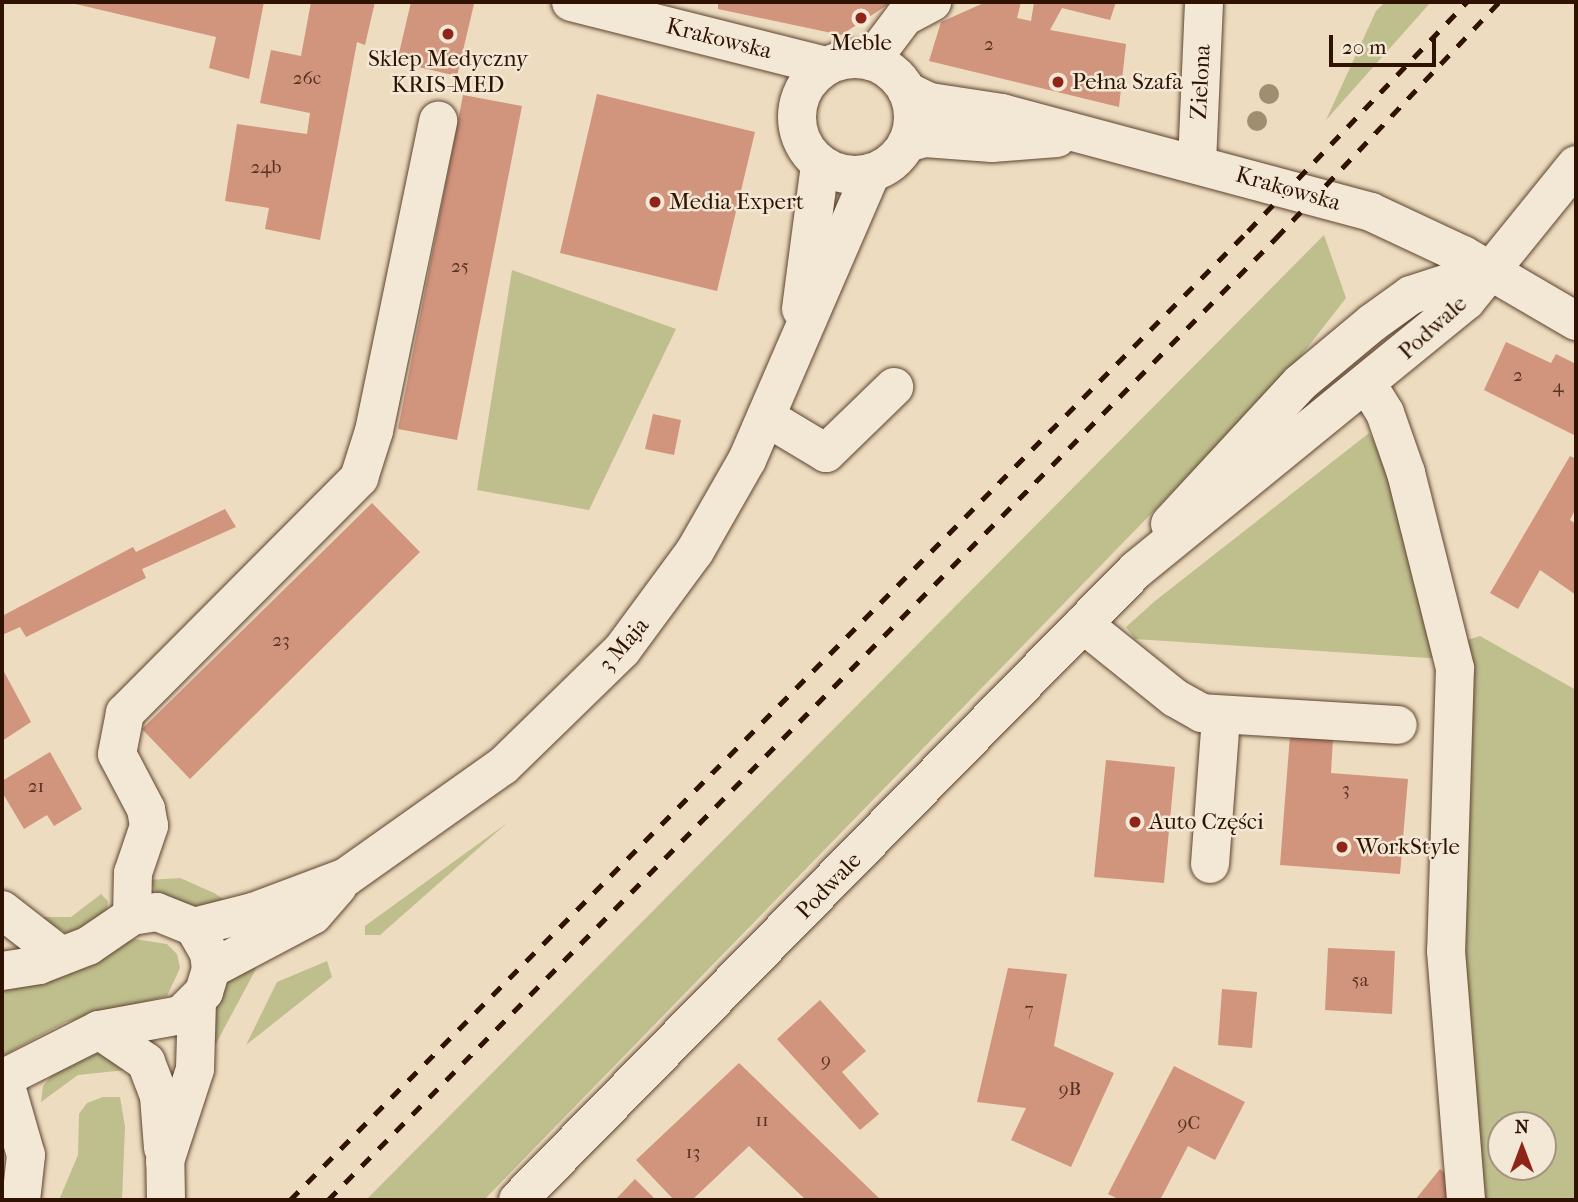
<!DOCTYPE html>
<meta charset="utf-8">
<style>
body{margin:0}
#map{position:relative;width:1578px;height:1202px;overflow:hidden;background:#eddcbf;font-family:"IM FELL French Canon",serif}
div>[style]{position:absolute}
.green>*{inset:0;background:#bfbe8d}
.building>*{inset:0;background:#d1947d}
.roads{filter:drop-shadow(0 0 2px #5e4430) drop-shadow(0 0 2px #5e4430)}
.minor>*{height:38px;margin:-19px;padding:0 19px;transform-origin:19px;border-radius:19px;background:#f3e8d5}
.minor>.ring{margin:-19px;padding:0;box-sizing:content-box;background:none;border:38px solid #f3e8d5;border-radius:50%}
.rail>*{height:5px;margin-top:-2.5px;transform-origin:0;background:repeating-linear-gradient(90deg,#2f1201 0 12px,transparent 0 24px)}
.trees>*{width:20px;height:20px;margin:-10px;border-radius:50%;background:#a08e71}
.dots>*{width:19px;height:19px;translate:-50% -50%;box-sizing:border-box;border:4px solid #f3e8d5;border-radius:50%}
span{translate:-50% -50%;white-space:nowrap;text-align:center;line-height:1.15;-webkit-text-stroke:5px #f3e8d5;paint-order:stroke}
.number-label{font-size:19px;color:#583220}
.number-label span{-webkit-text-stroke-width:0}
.street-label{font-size:23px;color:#2f1201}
.poi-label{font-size:23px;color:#2f1201}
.left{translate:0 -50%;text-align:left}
.frame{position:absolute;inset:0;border:4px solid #2f1201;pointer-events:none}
.north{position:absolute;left:1487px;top:1111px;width:70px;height:70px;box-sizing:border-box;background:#f3e8d5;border:2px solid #a59280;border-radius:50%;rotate:0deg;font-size:19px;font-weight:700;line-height:28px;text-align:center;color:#2f1201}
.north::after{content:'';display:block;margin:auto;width:24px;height:32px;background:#8f2418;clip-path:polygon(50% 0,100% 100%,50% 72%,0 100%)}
.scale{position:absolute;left:1329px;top:35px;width:107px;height:32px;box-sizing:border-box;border:4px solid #2f1201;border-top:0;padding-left:9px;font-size:21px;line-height:24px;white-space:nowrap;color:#2f1201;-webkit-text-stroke:5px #f3e8d5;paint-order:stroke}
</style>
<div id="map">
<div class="green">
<div style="clip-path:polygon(1385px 2px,1431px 2px,1326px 120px,1376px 11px)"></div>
<div style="clip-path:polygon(1324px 235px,1346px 298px,1286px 375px,484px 1200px,366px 1200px)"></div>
<div style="clip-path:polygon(512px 270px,676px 329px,589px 510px,477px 490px)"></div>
<div style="clip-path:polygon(1369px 433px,1396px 482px,1443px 659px,1135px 639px,1126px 627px,1155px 601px)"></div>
<div style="clip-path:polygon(evenodd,1480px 636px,1576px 690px,1576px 1200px,1470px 1200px,1463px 1057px,1461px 642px,1480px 636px,1501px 1125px,1543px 1125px,1543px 1167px,1501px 1167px,1501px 1125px)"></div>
<div style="clip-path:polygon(507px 823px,380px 935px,365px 935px,365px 926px)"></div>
<div style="clip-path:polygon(180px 878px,214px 893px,229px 903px,205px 911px,157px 893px,149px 880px)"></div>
<div style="clip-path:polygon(101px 894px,108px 901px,107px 915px,70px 934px,36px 917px,71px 917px)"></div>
<div style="clip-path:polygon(134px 939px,167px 944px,177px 954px,180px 968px,167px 996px,66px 1022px,2px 1056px,2px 990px)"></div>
<div style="clip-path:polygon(327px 961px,332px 977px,246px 1045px,277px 982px)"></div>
<div style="clip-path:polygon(253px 962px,256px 969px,212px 1051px,213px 1004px,230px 976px)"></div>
<div style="clip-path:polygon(87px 1054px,111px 1054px,135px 1069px,78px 1075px,41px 1102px,43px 1086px,57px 1069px)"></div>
<div style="clip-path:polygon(103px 1097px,120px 1097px,125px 1127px,122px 1200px,59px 1200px,78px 1155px,79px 1114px,87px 1103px)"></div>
</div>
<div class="building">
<div style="clip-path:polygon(67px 2px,264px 2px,249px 79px,209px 68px,216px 37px)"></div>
<div style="clip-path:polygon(311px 2px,375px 2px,365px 45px,357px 42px,320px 240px,265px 229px,269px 208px,225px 201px,237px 124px,307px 134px,310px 113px,260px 103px,271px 50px,301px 56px)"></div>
<div style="clip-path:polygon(411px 2px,474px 4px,457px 76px,397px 62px)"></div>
<div style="clip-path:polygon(718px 2px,892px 2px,841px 35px,718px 9px)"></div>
<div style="clip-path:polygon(986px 2px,1021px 2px,1017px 18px,1031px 21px,1034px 2px,1116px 2px,1110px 20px,1062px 8px,1050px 30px,1126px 44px,1119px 107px,929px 61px,941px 22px)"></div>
<div style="clip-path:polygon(597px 94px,755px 132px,717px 291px,560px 253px)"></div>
<div style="clip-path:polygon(463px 95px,522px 106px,457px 440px,398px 429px)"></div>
<div style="clip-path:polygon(1506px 342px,1551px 363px,1556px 354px,1576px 364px,1576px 436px,1484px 390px)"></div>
<div style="clip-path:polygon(653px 414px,681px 420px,674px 455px,645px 449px)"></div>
<div style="clip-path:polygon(1570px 456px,1576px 459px,1576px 508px,1570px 520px,1576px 524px,1576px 595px,1540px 570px,1518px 609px,1490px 593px)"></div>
<div style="clip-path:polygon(372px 503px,420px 552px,190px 779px,142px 729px)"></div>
<div style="clip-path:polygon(225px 509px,236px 527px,142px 569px,146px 578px,26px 637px,20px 627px,2px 635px,2px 616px,133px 547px,136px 552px)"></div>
<div style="clip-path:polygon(2px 668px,31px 722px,2px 741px)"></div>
<div style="clip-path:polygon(1290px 735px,1333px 738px,1331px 773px,1408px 779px,1400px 874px,1280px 865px)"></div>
<div style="clip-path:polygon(50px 752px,82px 809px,54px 826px,47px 815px,24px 829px,2px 792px,2px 781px)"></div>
<div style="clip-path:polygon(1106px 760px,1175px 767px,1164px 883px,1094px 877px)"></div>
<div style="clip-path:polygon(1328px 948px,1395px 951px,1392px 1014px,1325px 1010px)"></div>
<div style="clip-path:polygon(1008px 968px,1067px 974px,1054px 1046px,1114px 1073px,1071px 1167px,1011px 1140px,1026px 1108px,977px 1102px)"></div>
<div style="clip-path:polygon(1222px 989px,1257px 992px,1252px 1048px,1218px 1045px)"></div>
<div style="clip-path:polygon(820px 1000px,866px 1051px,842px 1072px,879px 1114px,860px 1130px,777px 1039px)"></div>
<div style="clip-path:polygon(739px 1063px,881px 1200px,806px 1200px,749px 1146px,692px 1200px,674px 1200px,636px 1160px)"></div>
<div style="clip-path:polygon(1174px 1066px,1245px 1102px,1215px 1160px,1188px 1146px,1160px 1200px,1120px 1200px,1108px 1194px)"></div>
<div style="clip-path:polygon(1440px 1169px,1461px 1185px,1448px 1200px,1415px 1200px)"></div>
<div style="clip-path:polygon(635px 1179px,656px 1200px,615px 1200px)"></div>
</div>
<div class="roads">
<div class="minor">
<div style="left:571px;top:2px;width:263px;rotate:14.1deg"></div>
<div class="ring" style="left:797px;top:59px;width:78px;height:78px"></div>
<div style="left:871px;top:61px;width:55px;rotate:-53.1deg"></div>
<div style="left:904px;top:17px;width:32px;rotate:-28deg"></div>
<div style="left:907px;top:91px;width:25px;rotate:26deg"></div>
<div style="left:930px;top:102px;width:73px;rotate:8.7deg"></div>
<div style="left:1002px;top:113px;width:382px;rotate:15deg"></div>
<div style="left:1371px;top:212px;width:102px;rotate:25.1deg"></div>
<div style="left:1463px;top:255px;width:131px;rotate:30.3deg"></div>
<div style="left:907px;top:143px;width:19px;rotate:-16deg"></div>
<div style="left:925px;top:138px;width:67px;rotate:4.3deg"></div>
<div style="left:992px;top:143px;width:65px;rotate:-4.4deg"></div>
<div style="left:1197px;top:163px;width:161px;rotate:-87.5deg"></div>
<div style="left:801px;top:309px;width:146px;rotate:-82.5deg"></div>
<div style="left:1367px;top:384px;width:34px;rotate:58deg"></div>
<div style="left:1385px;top:413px;width:64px;rotate:70.7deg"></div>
<div style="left:1406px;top:473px;width:201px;rotate:75.9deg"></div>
<div style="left:1455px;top:668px;width:283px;rotate:91.8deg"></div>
<div style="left:1446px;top:951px;width:250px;rotate:85.4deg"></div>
<div style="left:766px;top:417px;width:70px;rotate:31deg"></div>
<div style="left:826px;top:453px;width:95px;rotate:-44.1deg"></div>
<div style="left:1170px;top:524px;width:192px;rotate:-47.3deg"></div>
<div style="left:1300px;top:383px;width:94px;rotate:-39.8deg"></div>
<div style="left:1372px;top:323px;width:48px;rotate:-35.7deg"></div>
<div style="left:1411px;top:295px;width:81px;rotate:-18deg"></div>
<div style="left:1083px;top:624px;width:118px;rotate:38.8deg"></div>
<div style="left:1175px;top:698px;width:31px;rotate:29deg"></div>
<div style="left:1202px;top:713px;width:196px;rotate:3.5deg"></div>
<div style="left:1210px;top:864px;width:148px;rotate:-85.7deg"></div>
<div style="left:2px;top:910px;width:75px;rotate:37.9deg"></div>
<div style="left:132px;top:916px;width:43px;rotate:-88.7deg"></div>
<div style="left:133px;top:873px;width:50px;rotate:-71.2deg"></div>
<div style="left:149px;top:826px;width:17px;rotate:-100deg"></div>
<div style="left:146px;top:809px;width:62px;rotate:-117.8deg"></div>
<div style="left:117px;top:754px;width:42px;rotate:-79deg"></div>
<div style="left:125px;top:713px;width:332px;rotate:-45.1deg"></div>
<div style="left:359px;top:478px;width:49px;rotate:-72.3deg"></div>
<div style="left:374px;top:431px;width:317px;rotate:-78.3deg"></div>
<div style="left:194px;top:927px;width:61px;rotate:-14.3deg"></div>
<div style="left:253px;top:912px;width:99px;rotate:-20.6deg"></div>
<div style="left:346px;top:877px;width:192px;rotate:-35.3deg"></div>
<div style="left:503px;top:766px;width:166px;rotate:-44.3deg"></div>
<div style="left:622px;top:650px;width:123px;rotate:-53.6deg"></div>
<div style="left:695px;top:551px;width:105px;rotate:-60.3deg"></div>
<div style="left:747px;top:460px;width:313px;rotate:-66.6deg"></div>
<div style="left:211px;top:969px;width:115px;rotate:-27.9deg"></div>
<div style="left:313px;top:915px;width:38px;rotate:-49deg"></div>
<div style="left:2px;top:971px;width:37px;rotate:-9deg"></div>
<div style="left:39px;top:965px;width:53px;rotate:-21.2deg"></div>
<div style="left:88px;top:946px;width:53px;rotate:-34.3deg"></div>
<div style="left:132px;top:916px;width:25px;rotate:-9deg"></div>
<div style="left:157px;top:912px;width:40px;rotate:22deg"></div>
<div style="left:194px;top:927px;width:30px;rotate:60deg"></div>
<div style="left:209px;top:953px;width:16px;rotate:83deg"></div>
<div style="left:211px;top:969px;width:24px;rotate:107deg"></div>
<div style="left:204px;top:992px;width:33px;rotate:135deg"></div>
<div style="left:181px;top:1015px;width:83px;rotate:169.6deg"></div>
<div style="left:99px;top:1030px;width:109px;rotate:153.2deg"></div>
<div style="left:99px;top:1030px;width:57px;rotate:34.2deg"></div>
<div style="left:146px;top:1062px;width:36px;rotate:69deg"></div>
<div style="left:159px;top:1096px;width:52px;rotate:85.6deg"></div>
<div style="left:4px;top:1079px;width:79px;rotate:73.9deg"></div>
<div style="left:26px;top:1155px;width:45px;rotate:96.3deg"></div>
<div style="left:166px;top:1200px;width:39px;rotate:-91deg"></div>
<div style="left:165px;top:1161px;width:97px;rotate:-71.9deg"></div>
<div style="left:195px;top:1069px;width:66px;rotate:-88.3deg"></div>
<div style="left:518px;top:1200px;width:883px;rotate:-45.55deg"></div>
<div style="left:1136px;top:570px;width:426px;rotate:-39.2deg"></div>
<div style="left:1466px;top:301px;width:175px;rotate:-51deg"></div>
</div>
</div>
<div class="rail">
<div style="left:290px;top:1200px;width:1363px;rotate:-45.33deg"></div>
<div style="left:1248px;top:231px;width:317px;rotate:-46.3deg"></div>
<div style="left:328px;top:1200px;width:1351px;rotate:-45.42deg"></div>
<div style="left:1276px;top:238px;width:325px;rotate:-46.6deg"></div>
</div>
<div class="trees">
<div style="left:1269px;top:94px"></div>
<div style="left:1257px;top:121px"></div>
</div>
<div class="dots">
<div style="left:861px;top:18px;background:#8f2418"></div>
<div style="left:448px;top:34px;background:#8f2418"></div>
<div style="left:1058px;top:82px;background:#8f2418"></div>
<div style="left:655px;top:202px;background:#8f2418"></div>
<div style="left:1135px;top:822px;background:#8f2418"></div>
<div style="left:1342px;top:847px;background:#8f2418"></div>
</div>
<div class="number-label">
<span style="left:989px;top:45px">2</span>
<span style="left:307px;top:79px">26c</span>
<span style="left:266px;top:168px">24b</span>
<span style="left:460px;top:267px">25</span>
<span style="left:1518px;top:376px">2</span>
<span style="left:1558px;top:387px">4</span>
<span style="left:281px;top:641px">23</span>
<span style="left:36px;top:787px">21</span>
<span style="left:1346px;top:790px">3</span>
<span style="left:1360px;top:981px">5a</span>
<span style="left:1029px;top:1010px">7</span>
<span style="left:826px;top:1061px">9</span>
<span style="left:1070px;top:1090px">9B</span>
<span style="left:762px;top:1121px">11</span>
<span style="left:1189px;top:1124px">9C</span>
<span style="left:693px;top:1153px">13</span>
</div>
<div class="street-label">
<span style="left:719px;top:39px;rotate:14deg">Krakowska</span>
<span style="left:1201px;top:82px;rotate:-87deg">Zielona</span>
<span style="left:1288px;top:189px;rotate:16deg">Krakowska</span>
<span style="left:1433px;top:328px;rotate:-42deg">Podwale</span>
<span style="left:624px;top:645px;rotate:-49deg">3 Maja</span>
<span style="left:829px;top:886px;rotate:-46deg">Podwale</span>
</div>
<div class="poi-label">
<span style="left:861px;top:43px">Meble</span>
<span style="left:448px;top:72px">Sklep Medyczny<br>KRIS-MED</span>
<span class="left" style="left:1072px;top:82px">Pełna Szafa</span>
<span class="left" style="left:669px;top:202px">Media Expert</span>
<span class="left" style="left:1149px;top:822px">Auto Części</span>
<span class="left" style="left:1356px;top:847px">WorkStyle</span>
</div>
<div class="frame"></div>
<div class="north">N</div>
<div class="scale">20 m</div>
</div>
